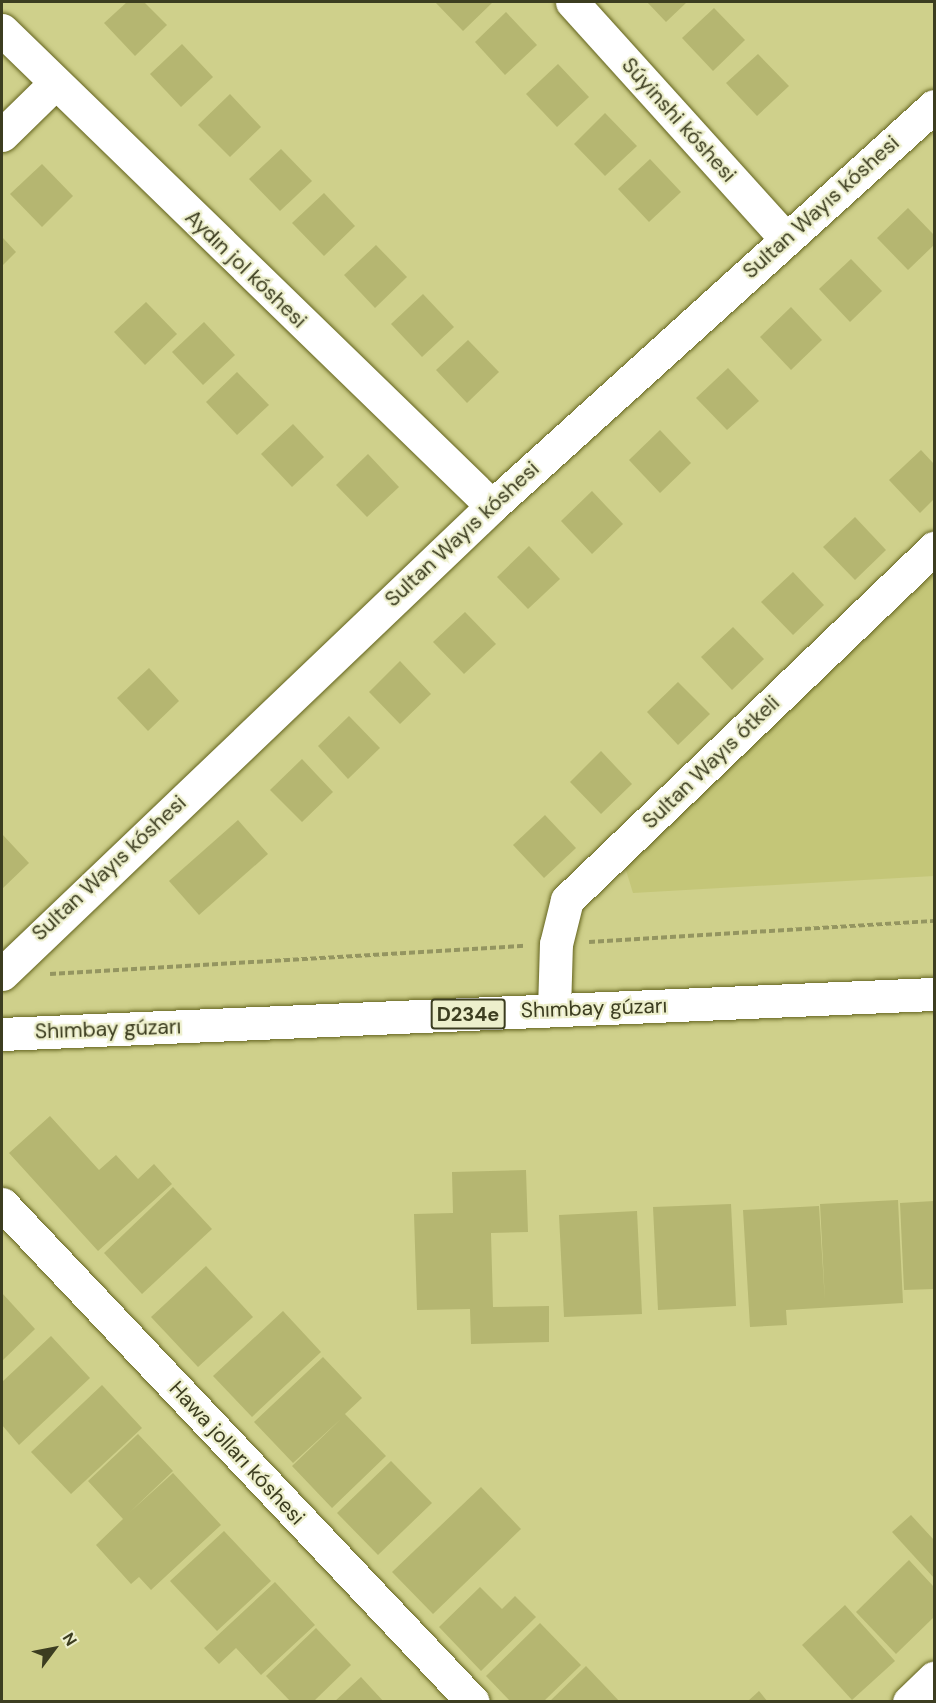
<!DOCTYPE html>
<meta charset="utf-8">
<style>
body{margin:0}
#map{position:relative;width:936px;height:1703px;overflow:hidden;background:#cfd08b;font-family:"DM Sans",sans-serif}
div>[style]{position:absolute}
.built>*{inset:0;background:#c4c678}
.building>*{inset:0;background:#b5b671}
.path>*{height:4px;margin-top:-2px;transform-origin:0;background:repeating-linear-gradient(90deg,#949560 0 6px,transparent 0 9px)}
.roads{filter:drop-shadow(0 0 2px #63631d) drop-shadow(0 0 2px #63631d)}
.minor>*{height:33px;margin:-16.5px;padding:0 16.5px;transform-origin:16.5px;border-radius:16.5px;background:#fff}
.major>*{height:33px;margin:-16.5px;padding:0 16.5px;transform-origin:16.5px;border-radius:16.5px;background:#fff}
span{translate:-50% -50%;white-space:nowrap;text-align:center;line-height:1.15;-webkit-text-stroke:4.5px #edefcc;paint-order:stroke}
.shield-label span{padding:2px 4px;background:#edefcc;border:2px solid;border-radius:4px;-webkit-text-stroke-width:0}
.shield-label{font-size:20px;color:#3c3d20;font-weight:700}
.street-label{font-size:21px;color:#3c3d20}
.frame{position:absolute;inset:0;border:3px solid #3c3d20;pointer-events:none}
.north{position:absolute;left:24px;top:1619px;width:60px;height:60px;-webkit-text-stroke:4px #edefcc;paint-order:stroke;rotate:58deg;font-size:16px;font-weight:700;line-height:24px;text-align:center;color:#3c3d20}
.north::after{content:'';display:block;margin:auto;width:21px;height:27px;background:#3c3d20;clip-path:polygon(50% 0,100% 100%,50% 72%,0 100%)}
</style>
<div id="map">
<div class="built">
<div style="clip-path:polygon(934px 574px,934px 876px,633px 893px,625px 867px)"></div>
</div>
<div class="building">
<div style="clip-path:polygon(127px 2px,144px 2px,167px 25px,135px 56px,104px 23px)"></div>
<div style="clip-path:polygon(435px 2px,493px 2px,463px 31px)"></div>
<div style="clip-path:polygon(647px 2px,687px 2px,666px 22px)"></div>
<div style="clip-path:polygon(714px 8px,745px 40px,713px 71px,682px 38px)"></div>
<div style="clip-path:polygon(506px 12px,537px 45px,505px 75px,475px 42px)"></div>
<div style="clip-path:polygon(182px 44px,213px 77px,181px 107px,150px 74px)"></div>
<div style="clip-path:polygon(758px 54px,789px 86px,757px 116px,726px 83px)"></div>
<div style="clip-path:polygon(558px 64px,589px 97px,557px 127px,526px 94px)"></div>
<div style="clip-path:polygon(230px 94px,261px 127px,230px 157px,198px 125px)"></div>
<div style="clip-path:polygon(605px 113px,637px 146px,605px 176px,574px 144px)"></div>
<div style="clip-path:polygon(281px 149px,312px 181px,280px 211px,249px 179px)"></div>
<div style="clip-path:polygon(650px 159px,681px 192px,649px 222px,618px 189px)"></div>
<div style="clip-path:polygon(42px 164px,73px 196px,42px 227px,10px 194px)"></div>
<div style="clip-path:polygon(324px 193px,355px 226px,324px 256px,292px 223px)"></div>
<div style="clip-path:polygon(908px 208px,934px 235px,934px 245px,908px 270px,877px 238px)"></div>
<div style="clip-path:polygon(2px 237px,16px 252px,2px 266px)"></div>
<div style="clip-path:polygon(376px 245px,407px 277px,375px 308px,344px 275px)"></div>
<div style="clip-path:polygon(851px 259px,882px 291px,850px 322px,819px 289px)"></div>
<div style="clip-path:polygon(423px 294px,454px 327px,422px 357px,391px 324px)"></div>
<div style="clip-path:polygon(146px 302px,177px 334px,145px 365px,114px 332px)"></div>
<div style="clip-path:polygon(791px 307px,822px 340px,791px 370px,760px 337px)"></div>
<div style="clip-path:polygon(204px 322px,235px 355px,203px 385px,172px 352px)"></div>
<div style="clip-path:polygon(468px 340px,499px 372px,467px 403px,436px 370px)"></div>
<div style="clip-path:polygon(728px 368px,759px 401px,727px 430px,696px 398px)"></div>
<div style="clip-path:polygon(237px 372px,269px 405px,237px 435px,206px 402px)"></div>
<div style="clip-path:polygon(293px 424px,324px 457px,292px 487px,261px 454px)"></div>
<div style="clip-path:polygon(660px 430px,691px 463px,660px 493px,629px 460px)"></div>
<div style="clip-path:polygon(921px 450px,934px 464px,934px 499px,920px 513px,889px 480px)"></div>
<div style="clip-path:polygon(368px 454px,399px 487px,367px 517px,336px 485px)"></div>
<div style="clip-path:polygon(592px 491px,623px 524px,592px 554px,561px 521px)"></div>
<div style="clip-path:polygon(855px 517px,886px 550px,855px 580px,823px 547px)"></div>
<div style="clip-path:polygon(529px 546px,560px 579px,528px 609px,497px 577px)"></div>
<div style="clip-path:polygon(793px 572px,824px 605px,793px 635px,761px 602px)"></div>
<div style="clip-path:polygon(465px 612px,496px 644px,464px 674px,433px 642px)"></div>
<div style="clip-path:polygon(733px 627px,764px 659px,732px 690px,701px 657px)"></div>
<div style="clip-path:polygon(400px 661px,431px 694px,400px 724px,369px 692px)"></div>
<div style="clip-path:polygon(149px 668px,179px 701px,148px 731px,117px 698px)"></div>
<div style="clip-path:polygon(678px 682px,710px 714px,678px 745px,647px 712px)"></div>
<div style="clip-path:polygon(349px 716px,380px 748px,348px 779px,318px 746px)"></div>
<div style="clip-path:polygon(601px 751px,632px 784px,601px 814px,570px 782px)"></div>
<div style="clip-path:polygon(302px 759px,333px 792px,302px 822px,270px 790px)"></div>
<div style="clip-path:polygon(545px 815px,576px 848px,544px 878px,513px 845px)"></div>
<div style="clip-path:polygon(238px 820px,268px 854px,199px 915px,169px 881px)"></div>
<div style="clip-path:polygon(2px 834px,29px 863px,2px 889px)"></div>
<div style="clip-path:polygon(50px 1116px,99px 1170px,116px 1155px,138px 1179px,154px 1164px,172px 1184px,98px 1251px,9px 1153px)"></div>
<div style="clip-path:polygon(526px 1170px,528px 1232px,491px 1233px,493px 1307px,549px 1306px,549px 1342px,471px 1344px,470px 1309px,417px 1310px,414px 1214px,453px 1213px,452px 1172px)"></div>
<div style="clip-path:polygon(173px 1187px,212px 1229px,142px 1294px,104px 1253px)"></div>
<div style="clip-path:polygon(898px 1200px,903px 1303px,786px 1310px,787px 1325px,750px 1327px,743px 1210px,819px 1206px,825px 1302px,820px 1204px)"></div>
<div style="clip-path:polygon(934px 1201px,934px 1289px,904px 1290px,900px 1203px)"></div>
<div style="clip-path:polygon(731px 1204px,736px 1306px,658px 1310px,653px 1207px)"></div>
<div style="clip-path:polygon(637px 1211px,642px 1314px,564px 1317px,559px 1215px)"></div>
<div style="clip-path:polygon(206px 1266px,253px 1317px,198px 1367px,151px 1317px)"></div>
<div style="clip-path:polygon(2px 1293px,35px 1329px,2px 1361px)"></div>
<div style="clip-path:polygon(283px 1311px,321px 1352px,252px 1417px,213px 1376px)"></div>
<div style="clip-path:polygon(51px 1336px,90px 1378px,19px 1445px,2px 1425px,2px 1382px)"></div>
<div style="clip-path:polygon(323px 1357px,362px 1398px,345px 1414px,386px 1456px,332px 1508px,292px 1466px,342px 1418px,293px 1463px,254px 1422px)"></div>
<div style="clip-path:polygon(102px 1385px,142px 1428px,71px 1494px,31px 1452px)"></div>
<div style="clip-path:polygon(138px 1434px,173px 1471px,130px 1512px,173px 1473px,221px 1525px,151px 1590px,139px 1577px,131px 1584px,96px 1545px,123px 1519px,88px 1481px)"></div>
<div style="clip-path:polygon(391px 1461px,432px 1503px,378px 1555px,337px 1513px)"></div>
<div style="clip-path:polygon(481px 1487px,521px 1529px,433px 1614px,392px 1572px)"></div>
<div style="clip-path:polygon(911px 1515px,934px 1540px,934px 1578px,892px 1532px)"></div>
<div style="clip-path:polygon(224px 1531px,271px 1581px,217px 1631px,170px 1581px)"></div>
<div style="clip-path:polygon(909px 1560px,934px 1587px,934px 1617px,896px 1654px,856px 1612px)"></div>
<div style="clip-path:polygon(275px 1582px,315px 1625px,261px 1675px,236px 1648px,219px 1664px,204px 1648px)"></div>
<div style="clip-path:polygon(480px 1587px,502px 1609px,515px 1596px,536px 1617px,481px 1671px,439px 1627px)"></div>
<div style="clip-path:polygon(845px 1605px,895px 1661px,852px 1700px,802px 1645px)"></div>
<div style="clip-path:polygon(540px 1623px,581px 1665px,543px 1702px,511px 1702px,486px 1676px)"></div>
<div style="clip-path:polygon(316px 1628px,351px 1665px,313px 1702px,291px 1702px,266px 1676px)"></div>
<div style="clip-path:polygon(586px 1666px,620px 1702px,549px 1702px)"></div>
<div style="clip-path:polygon(361px 1677px,384px 1702px,334px 1702px)"></div>
<div style="clip-path:polygon(759px 1691px,768px 1702px,747px 1702px)"></div>
</div>
<div class="path">
<div style="left:589px;top:942px;width:346px;rotate:-3.5deg"></div>
<div style="left:50px;top:974px;width:476px;rotate:-3.4deg"></div>
</div>
<div class="roads">
<div class="minor">
<div style="left:572px;top:2px;width:318px;rotate:47.9deg"></div>
<div style="left:2px;top:30px;width:683px;rotate:44.17deg"></div>
<div style="left:2px;top:135px;width:73px;rotate:-44.4deg"></div>
<div style="left:2px;top:974px;width:678px;rotate:-43.68deg"></div>
<div style="left:492px;top:506px;width:596px;rotate:-42.14deg"></div>
<div style="left:554px;top:1010px;width:66px;rotate:-88.3deg"></div>
<div style="left:556px;top:944px;width:45px;rotate:-76deg"></div>
<div style="left:567px;top:900px;width:509px;rotate:-43.8deg"></div>
<div style="left:2px;top:1204px;width:685px;rotate:46.6deg"></div>
<div style="left:909px;top:1702px;width:35px;rotate:-44deg"></div>
</div>
<div class="major">
<div style="left:2px;top:1034px;width:933px;rotate:-2.46deg"></div>
</div>
</div>
<div class="shield-label">
<span style="left:468px;top:1014px">D234e</span>
</div>
<div class="street-label">
<span style="left:679px;top:120px;rotate:48deg">Súyinshi kóshesi</span>
<span style="left:821px;top:207px;rotate:-42deg">Sultan Wayıs kóshesi</span>
<span style="left:246px;top:269px;rotate:44deg">Aydın jol kóshesi</span>
<span style="left:462px;top:534px;rotate:-43deg">Sultan Wayıs kóshesi</span>
<span style="left:711px;top:762px;rotate:-44deg">Sultan Wayıs ótkeli</span>
<span style="left:109px;top:868px;rotate:-43deg">Sultan Wayıs kóshesi</span>
<span style="left:594px;top:1008px;rotate:-2deg">Shımbay gúzarı</span>
<span style="left:108px;top:1029px;rotate:-2deg">Shımbay gúzarı</span>
<span style="left:237px;top:1453px;rotate:47deg">Hawa jolları kóshesi</span>
</div>
<div class="frame"></div>
<div class="north">N</div>
</div>
